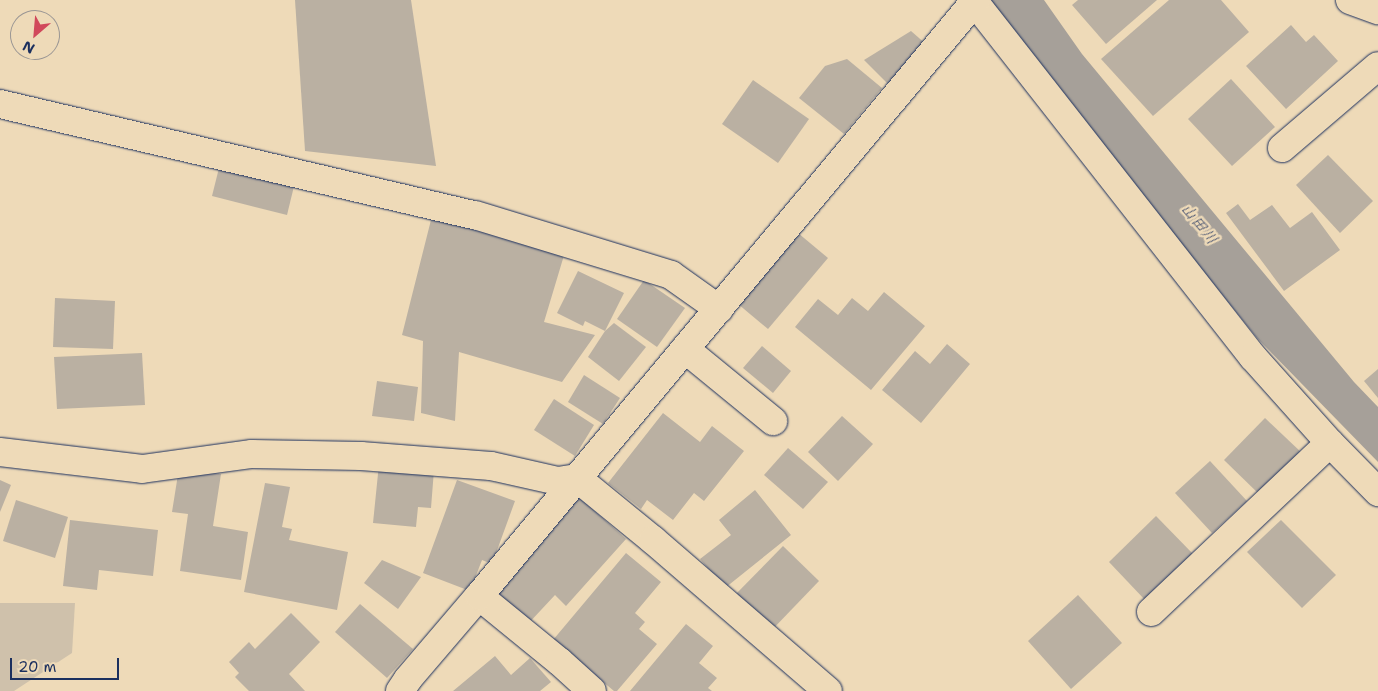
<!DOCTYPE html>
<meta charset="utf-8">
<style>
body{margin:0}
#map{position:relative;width:1378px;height:691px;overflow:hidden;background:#eedab8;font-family:"Shantell Sans","Klee One",sans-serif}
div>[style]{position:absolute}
.green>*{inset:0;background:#cfc1ab}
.water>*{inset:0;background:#a6a099}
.building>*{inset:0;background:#bab0a2}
.roads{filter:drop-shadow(0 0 1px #1b2f5e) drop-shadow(0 0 1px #1b2f5e)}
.minor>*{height:28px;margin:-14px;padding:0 14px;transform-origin:14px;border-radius:14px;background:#eedab8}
.major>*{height:28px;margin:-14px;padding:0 14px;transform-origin:14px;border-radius:14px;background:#eedab8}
span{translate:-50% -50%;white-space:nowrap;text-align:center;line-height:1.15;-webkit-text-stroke:5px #eedab8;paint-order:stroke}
.water-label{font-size:16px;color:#37466a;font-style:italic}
.north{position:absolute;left:10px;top:10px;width:50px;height:50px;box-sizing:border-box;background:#eedab8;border:1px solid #9a9694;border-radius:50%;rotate:207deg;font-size:14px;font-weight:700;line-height:20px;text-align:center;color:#1b2f5e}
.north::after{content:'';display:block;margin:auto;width:18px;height:22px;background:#d1495b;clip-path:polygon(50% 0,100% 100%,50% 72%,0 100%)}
.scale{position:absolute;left:10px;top:658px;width:109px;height:22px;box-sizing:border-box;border:2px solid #1b2f5e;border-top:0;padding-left:6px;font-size:15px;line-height:18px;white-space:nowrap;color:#1b2f5e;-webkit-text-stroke:4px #eedab8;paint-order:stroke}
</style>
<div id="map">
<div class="green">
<div style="clip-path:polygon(0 603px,75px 603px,72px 653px,14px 691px,0 691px)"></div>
</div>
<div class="water">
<div style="clip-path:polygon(991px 0,1044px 0,1082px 54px,1354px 382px,1378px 407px,1378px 462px,1257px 338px,1011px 33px)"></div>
</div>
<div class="building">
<div style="clip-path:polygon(295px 0,411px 0,436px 166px,305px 151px)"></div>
<div style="clip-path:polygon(1078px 0,1157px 0,1106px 44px,1072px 5px)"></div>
<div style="clip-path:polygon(1169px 0,1221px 0,1249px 32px,1153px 116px,1101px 59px)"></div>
<div style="clip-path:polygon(1291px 25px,1306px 42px,1314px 35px,1338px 61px,1286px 109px,1246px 66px)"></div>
<div style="clip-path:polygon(911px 31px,927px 45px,892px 88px,864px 60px)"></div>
<div style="clip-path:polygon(847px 59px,882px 88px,844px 134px,799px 98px,825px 66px)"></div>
<div style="clip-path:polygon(1231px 79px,1275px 127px,1232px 166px,1188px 119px)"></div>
<div style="clip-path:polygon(753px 80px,809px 119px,778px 163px,722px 124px)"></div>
<div style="clip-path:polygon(1328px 155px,1373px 201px,1340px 233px,1296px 185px)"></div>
<div style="clip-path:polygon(221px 160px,296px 178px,287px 215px,212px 196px)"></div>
<div style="clip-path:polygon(1238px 204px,1250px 220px,1272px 205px,1290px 228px,1312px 212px,1340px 250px,1284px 291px,1226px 213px)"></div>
<div style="clip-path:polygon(433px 212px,565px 252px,544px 322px,595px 335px,562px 382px,459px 352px,455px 421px,421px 413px,423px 341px,402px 335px)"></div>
<div style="clip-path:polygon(798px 233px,828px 258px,768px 329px,738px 304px)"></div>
<div style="clip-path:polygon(578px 271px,624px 293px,605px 331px,585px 321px,583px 326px,557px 313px)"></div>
<div style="clip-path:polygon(644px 280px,685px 308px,657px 347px,617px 319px)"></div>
<div style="clip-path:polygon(884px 292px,925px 326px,871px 390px,795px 327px,818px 299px,838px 315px,852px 298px,868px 311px)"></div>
<div style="clip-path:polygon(55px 298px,115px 301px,113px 349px,53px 347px)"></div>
<div style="clip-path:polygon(614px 323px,646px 347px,619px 381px,588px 357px,605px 331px)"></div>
<div style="clip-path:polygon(947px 344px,970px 364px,921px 423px,882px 390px,915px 351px,930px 364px)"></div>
<div style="clip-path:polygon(762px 346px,791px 371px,773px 393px,743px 368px)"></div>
<div style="clip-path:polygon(142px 353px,145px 405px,57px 409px,54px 357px)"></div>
<div style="clip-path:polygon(1378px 369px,1378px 398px,1364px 381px)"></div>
<div style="clip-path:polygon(584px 375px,620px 398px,603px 424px,568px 402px)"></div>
<div style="clip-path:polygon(377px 381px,418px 387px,414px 421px,372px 416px)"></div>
<div style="clip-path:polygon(554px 399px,594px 425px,575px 456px,534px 430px)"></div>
<div style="clip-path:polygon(663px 413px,700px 442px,712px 426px,744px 451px,704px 501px,694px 493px,673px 520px,647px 500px,641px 509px,608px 483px)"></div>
<div style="clip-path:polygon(842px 416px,873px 444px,838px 481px,808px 452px)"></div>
<div style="clip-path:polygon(1265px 418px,1303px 454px,1262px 497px,1224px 460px)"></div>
<div style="clip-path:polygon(788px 448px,828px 482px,803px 509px,764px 475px)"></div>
<div style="clip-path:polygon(1210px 461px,1247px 501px,1212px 533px,1175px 493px)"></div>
<div style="clip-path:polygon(379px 464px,434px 470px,431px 508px,418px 507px,416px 527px,373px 523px)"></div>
<div style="clip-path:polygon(179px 468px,221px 474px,213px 526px,248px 532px,241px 580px,180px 571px,188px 514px,172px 512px)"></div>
<div style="clip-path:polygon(0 480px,11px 485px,0 512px)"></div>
<div style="clip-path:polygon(457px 480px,515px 501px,492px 564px,482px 560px,470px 591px,423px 573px)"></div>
<div style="clip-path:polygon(265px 483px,290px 487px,282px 527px,292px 529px,289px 540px,348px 552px,337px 610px,244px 592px)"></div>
<div style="clip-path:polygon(755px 490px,791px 535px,725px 588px,700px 559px,731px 535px,719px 520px)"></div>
<div style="clip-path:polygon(579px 497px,626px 539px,566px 606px,555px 595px,527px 625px,492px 594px)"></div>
<div style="clip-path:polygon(16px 500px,68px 517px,55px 558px,3px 541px)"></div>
<div style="clip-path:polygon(1156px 516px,1194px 555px,1146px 601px,1109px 562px)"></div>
<div style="clip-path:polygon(70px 520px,158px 530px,153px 576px,99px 570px,97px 590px,63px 586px)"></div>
<div style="clip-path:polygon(1281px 520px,1336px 575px,1302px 608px,1247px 552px)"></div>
<div style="clip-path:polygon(783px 546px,819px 581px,769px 633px,733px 597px)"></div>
<div style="clip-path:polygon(626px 553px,661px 582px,635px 613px,645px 622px,639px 629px,657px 644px,617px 691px,614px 691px,553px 640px)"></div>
<div style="clip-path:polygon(382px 560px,421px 577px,398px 609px,364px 583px)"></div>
<div style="clip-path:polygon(1078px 595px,1122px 643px,1071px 689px,1028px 641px)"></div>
<div style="clip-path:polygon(360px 604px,413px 649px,387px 678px,335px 632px)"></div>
<div style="clip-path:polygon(291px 613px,320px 642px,289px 674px,305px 691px,249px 691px,235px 677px,239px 673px,229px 662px,249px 642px,255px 649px)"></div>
<div style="clip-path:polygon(686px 624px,713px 646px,699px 663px,717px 678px,708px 688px,712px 691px,630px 691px)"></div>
<div style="clip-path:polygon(495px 656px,511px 675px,530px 658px,551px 682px,540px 691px,453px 691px)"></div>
</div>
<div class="roads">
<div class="minor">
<div style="left:973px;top:0;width:454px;rotate:51.9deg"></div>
<div style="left:1253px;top:357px;width:115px;rotate:48.2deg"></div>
<div style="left:1330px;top:443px;width:69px;rotate:45.6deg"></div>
<div style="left:0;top:104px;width:488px;rotate:13.2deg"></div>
<div style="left:475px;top:215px;width:205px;rotate:17deg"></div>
<div style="left:671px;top:275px;width:59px;rotate:35.3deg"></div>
<div style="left:1282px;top:148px;width:126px;rotate:-40.5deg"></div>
<div style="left:685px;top:349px;width:114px;rotate:39.3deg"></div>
<div style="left:0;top:452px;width:143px;rotate:6.8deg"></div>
<div style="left:142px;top:469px;width:111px;rotate:-7.8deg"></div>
<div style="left:252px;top:454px;width:109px;rotate:1.1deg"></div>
<div style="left:361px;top:456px;width:130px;rotate:4.4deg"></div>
<div style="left:491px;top:466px;width:69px;rotate:12.6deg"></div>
<div style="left:558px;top:481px;width:19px;rotate:-9deg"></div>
<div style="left:577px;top:478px;width:98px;rotate:39.2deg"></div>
<div style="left:653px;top:540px;width:231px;rotate:40.8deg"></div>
<div style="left:479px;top:596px;width:104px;rotate:39.2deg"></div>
<div style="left:560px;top:662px;width:43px;rotate:42.2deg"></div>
<div style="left:1151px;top:612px;width:246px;rotate:-43.4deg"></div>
<div style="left:400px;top:691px;width:14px;rotate:-56deg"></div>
<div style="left:408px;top:679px;width:109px;rotate:-49.5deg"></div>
<div style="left:479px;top:596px;width:776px;rotate:-50.18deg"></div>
</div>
<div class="major">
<div style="left:1350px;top:0;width:30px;rotate:20deg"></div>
</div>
</div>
<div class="water-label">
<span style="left:1199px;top:224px;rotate:51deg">山田川</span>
</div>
<div class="north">N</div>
<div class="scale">20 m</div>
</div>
